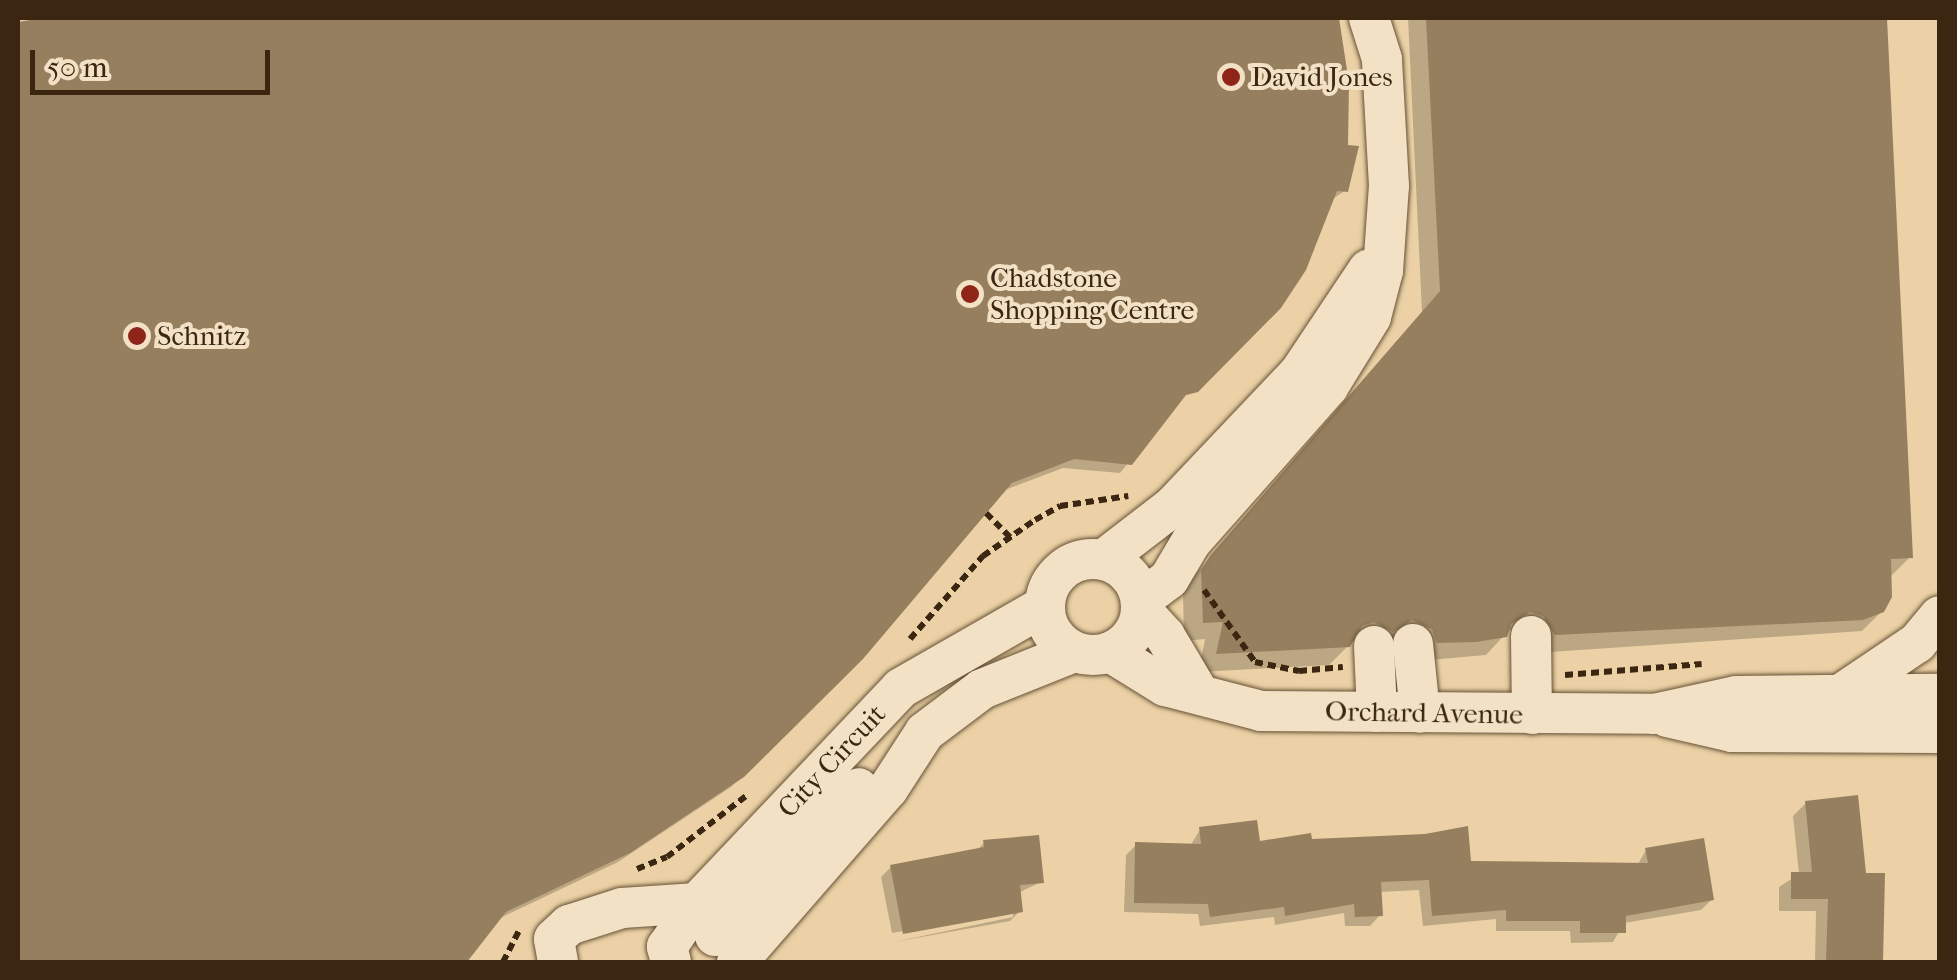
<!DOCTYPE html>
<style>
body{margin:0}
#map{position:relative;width:1957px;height:980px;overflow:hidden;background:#ebd1a5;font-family:"IM FELL French Canon",serif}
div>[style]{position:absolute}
.shadow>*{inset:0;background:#0003}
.building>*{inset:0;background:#967f5e}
.path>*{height:6px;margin-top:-3px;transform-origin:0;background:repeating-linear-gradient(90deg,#3a2611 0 8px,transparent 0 13px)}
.roads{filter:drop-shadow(0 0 2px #665136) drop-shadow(0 0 2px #665136)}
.minor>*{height:40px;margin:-20px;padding:0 20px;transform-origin:20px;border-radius:20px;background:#f2e1c4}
.minor>.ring{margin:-20px;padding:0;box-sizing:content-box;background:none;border:40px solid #f2e1c4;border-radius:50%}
.dots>*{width:28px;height:28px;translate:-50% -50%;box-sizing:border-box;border:5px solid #f2e1c4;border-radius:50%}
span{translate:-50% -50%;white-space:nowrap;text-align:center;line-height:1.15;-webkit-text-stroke:8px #f2e1c4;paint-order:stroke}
.poi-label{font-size:28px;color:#3a2611}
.left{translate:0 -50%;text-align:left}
.street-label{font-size:28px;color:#3a2611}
.frame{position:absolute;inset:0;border:20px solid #3a2611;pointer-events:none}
.scale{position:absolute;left:30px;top:50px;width:240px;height:45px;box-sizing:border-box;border:5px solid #3a2611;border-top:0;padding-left:12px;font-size:30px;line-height:35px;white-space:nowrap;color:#3a2611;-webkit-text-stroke:8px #f2e1c4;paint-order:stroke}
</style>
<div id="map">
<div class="shadow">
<div style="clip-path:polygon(46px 18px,245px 18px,254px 26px,261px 18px,1335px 18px,1342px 39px,1346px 190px,1331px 200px,1279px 306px,1177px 403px,1120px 473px,1063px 468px,1002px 491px,862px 657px,731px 787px,618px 862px,498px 919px,463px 962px,18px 962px,18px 23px)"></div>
<div style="clip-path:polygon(1408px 18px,1884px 18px,1910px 557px,1891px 576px,1882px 611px,1862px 631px,1535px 653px,1524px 634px,1509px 630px,1486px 655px,1418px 661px,1413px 648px,1391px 638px,1372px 650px,1354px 640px,1329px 665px,1199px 672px,1205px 639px,1184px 641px,1183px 592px,1192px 578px,1422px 312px)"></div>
<div style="clip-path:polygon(1806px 803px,1864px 875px,1883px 876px,1881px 962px,1815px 962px,1816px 911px,1779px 911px,1779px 887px,1799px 874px,1793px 816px)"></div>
<div style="clip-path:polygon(1200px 830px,1258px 844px,1310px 842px,1468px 863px,1637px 866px,1646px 850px,1712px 899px,1701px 910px,1624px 923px,1613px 942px,1571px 943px,1570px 931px,1496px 931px,1496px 919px,1423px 926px,1419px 890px,1379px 892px,1380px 915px,1370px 926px,1345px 926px,1344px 913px,1275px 925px,1274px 917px,1200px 926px,1198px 914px,1124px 912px,1126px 855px,1136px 845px,1190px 846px)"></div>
<div style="clip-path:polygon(984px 843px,1041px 882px,1018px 893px,1020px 911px,1010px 921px,894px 942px,1013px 917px,1013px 912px,892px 933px,881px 877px,891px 867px,976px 851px)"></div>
</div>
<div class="building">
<div style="clip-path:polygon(42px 18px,1339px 18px,1349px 83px,1348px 145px,1359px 146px,1348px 192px,1337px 191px,1306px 270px,1281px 308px,1198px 392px,1186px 395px,1132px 465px,1074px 459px,1012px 483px,863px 659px,744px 777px,630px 853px,506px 912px,467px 962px,18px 962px,18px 22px)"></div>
<div style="clip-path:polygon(1426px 18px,1887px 18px,1913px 558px,1891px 559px,1892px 597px,1884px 612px,1863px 620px,1555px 635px,1543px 616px,1530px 612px,1511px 624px,1507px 637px,1476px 642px,1437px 643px,1432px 629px,1412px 620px,1393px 632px,1374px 622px,1362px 626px,1350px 647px,1216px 654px,1223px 622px,1203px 623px,1201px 571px,1210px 556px,1440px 291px)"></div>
<div style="clip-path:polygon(1858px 795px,1866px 873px,1885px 873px,1883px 962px,1826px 962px,1828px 899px,1791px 899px,1791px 872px,1812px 872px,1805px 801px)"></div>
<div style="clip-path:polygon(1257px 820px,1260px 841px,1311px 833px,1312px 839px,1425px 834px,1468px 826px,1471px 861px,1648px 863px,1645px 848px,1704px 838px,1714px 900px,1626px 916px,1626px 933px,1580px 933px,1580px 921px,1506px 921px,1506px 910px,1432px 916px,1429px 880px,1381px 882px,1383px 916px,1355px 917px,1354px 904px,1285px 916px,1284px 907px,1210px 917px,1208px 904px,1134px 903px,1135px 842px,1201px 844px,1199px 827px)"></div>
<div style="clip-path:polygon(1039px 835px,1044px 883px,1020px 885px,1023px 912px,903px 934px,890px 865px,984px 847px,983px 840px)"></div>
</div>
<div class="path">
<div style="left:986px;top:513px;width:34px;rotate:45deg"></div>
<div style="left:1204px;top:590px;width:88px;rotate:54.7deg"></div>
<div style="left:1255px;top:662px;width:45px;rotate:11.6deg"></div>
<div style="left:1299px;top:671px;width:44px;rotate:-5.2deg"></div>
<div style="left:910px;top:639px;width:111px;rotate:-48.7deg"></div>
<div style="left:983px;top:556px;width:63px;rotate:-34.7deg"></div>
<div style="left:1035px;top:520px;width:29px;rotate:-29deg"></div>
<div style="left:1060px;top:506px;width:69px;rotate:-8.4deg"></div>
<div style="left:1565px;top:675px;width:137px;rotate:-4.6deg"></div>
<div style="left:637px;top:869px;width:32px;rotate:-22deg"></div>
<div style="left:667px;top:857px;width:100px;rotate:-37.7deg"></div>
<div style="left:503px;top:962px;width:37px;rotate:-63deg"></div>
</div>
<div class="roads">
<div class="minor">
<div class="ring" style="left:1045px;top:559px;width:56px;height:56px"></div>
<div style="left:1103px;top:560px;width:88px;rotate:-37.6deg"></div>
<div style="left:1173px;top:506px;width:185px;rotate:-46.5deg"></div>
<div style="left:1300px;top:372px;width:123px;rotate:-56.3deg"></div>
<div style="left:1141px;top:600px;width:35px;rotate:-37deg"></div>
<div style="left:1169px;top:579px;width:43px;rotate:-59.3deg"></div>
<div style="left:1191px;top:542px;width:207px;rotate:-48.5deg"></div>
<div style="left:1328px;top:387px;width:82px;rotate:-58.4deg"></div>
<div style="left:1371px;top:317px;width:48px;rotate:-75.4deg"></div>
<div style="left:1383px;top:271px;width:85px;rotate:-86deg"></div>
<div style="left:1389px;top:186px;width:127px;rotate:-93.2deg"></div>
<div style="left:1382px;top:59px;width:43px;rotate:-107.6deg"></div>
<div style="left:1141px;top:610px;width:35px;rotate:47deg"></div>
<div style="left:1165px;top:636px;width:63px;rotate:59.3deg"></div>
<div style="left:1531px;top:636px;width:78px;rotate:89.3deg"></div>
<div style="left:1413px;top:644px;width:69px;rotate:84.2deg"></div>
<div style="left:1374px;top:646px;width:66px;rotate:87.4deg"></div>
<div style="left:1110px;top:652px;width:65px;rotate:31.7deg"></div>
<div style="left:1165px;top:686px;width:99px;rotate:14.6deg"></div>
<div style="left:1261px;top:711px;width:393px;rotate:0.4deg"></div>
<div style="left:1654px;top:714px;width:84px;rotate:-12.4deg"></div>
<div style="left:1736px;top:696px;width:204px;rotate:-0.6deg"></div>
<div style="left:1841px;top:694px;width:92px;rotate:-33.9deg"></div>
<div style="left:1917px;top:643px;width:35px;rotate:-50deg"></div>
<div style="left:1667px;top:717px;width:67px;rotate:13deg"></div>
<div style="left:1732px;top:732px;width:208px;rotate:0.3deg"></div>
<div style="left:715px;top:936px;width:144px;rotate:-48.7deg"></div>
<div style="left:810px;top:828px;width:17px;rotate:-21deg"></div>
<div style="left:826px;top:822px;width:47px;rotate:-45.9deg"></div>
<div style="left:558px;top:962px;width:23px;rotate:-100deg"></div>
<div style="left:554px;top:939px;width:21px;rotate:-43deg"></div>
<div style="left:569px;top:925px;width:56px;rotate:-17.8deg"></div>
<div style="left:622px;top:908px;width:75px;rotate:-3.8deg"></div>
<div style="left:671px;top:962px;width:16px;rotate:-105deg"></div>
<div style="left:667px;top:947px;width:53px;rotate:-55.7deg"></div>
<div style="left:697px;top:903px;width:296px;rotate:-46.5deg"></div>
<div style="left:901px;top:688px;width:165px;rotate:-29.8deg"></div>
<div style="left:737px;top:962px;width:230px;rotate:-48.9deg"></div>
<div style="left:888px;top:789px;width:68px;rotate:-57deg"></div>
<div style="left:925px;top:732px;width:71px;rotate:-37deg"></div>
<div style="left:982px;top:689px;width:99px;rotate:-21.9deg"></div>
</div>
</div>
<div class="dots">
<div style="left:1231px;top:77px;background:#8f2418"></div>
<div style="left:970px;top:294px;background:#8f2418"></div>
<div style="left:137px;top:336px;background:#8f2418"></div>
</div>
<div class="poi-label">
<span class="left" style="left:1251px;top:77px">David Jones</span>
<span class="left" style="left:990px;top:294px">Chadstone<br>Shopping Centre</span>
<span class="left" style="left:157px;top:336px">Schnitz</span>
</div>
<div class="street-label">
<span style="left:1424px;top:713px;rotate:1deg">Orchard Avenue</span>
<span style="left:832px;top:761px;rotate:-47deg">City Circuit</span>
</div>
<div class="frame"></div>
<div class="scale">50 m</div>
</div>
